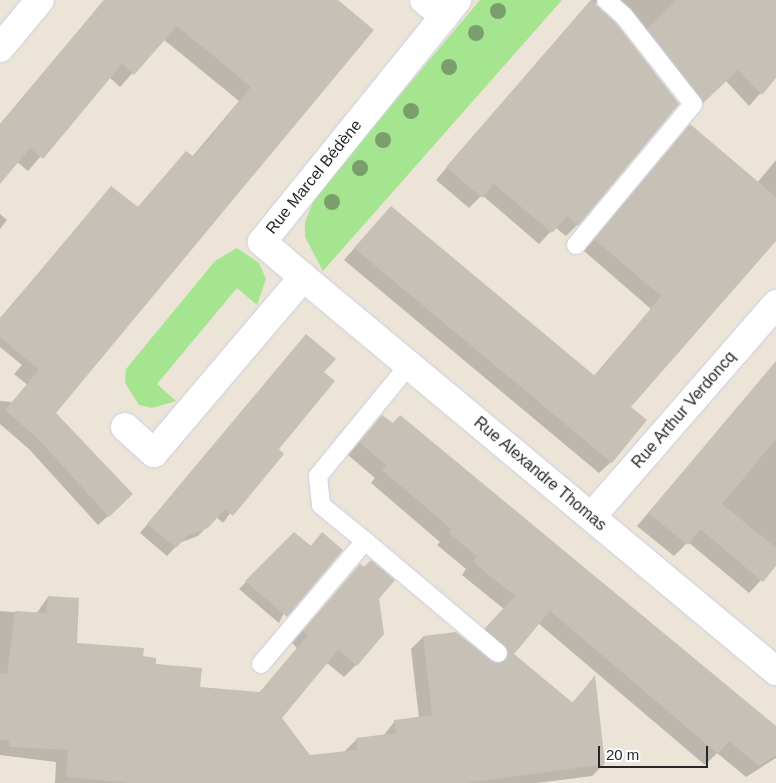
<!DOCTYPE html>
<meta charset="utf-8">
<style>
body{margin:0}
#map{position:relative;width:776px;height:783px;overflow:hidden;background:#ebe4d7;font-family:Arial,sans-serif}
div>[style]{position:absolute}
.green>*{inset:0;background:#a6e58f}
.shadow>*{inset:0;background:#0003}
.building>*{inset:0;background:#c6c0b7}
.roads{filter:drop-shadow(0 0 1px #cccfe1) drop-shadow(0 0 1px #cccfe1)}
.lane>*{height:18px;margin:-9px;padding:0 9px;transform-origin:9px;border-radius:9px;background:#fff}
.street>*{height:28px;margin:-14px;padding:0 14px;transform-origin:14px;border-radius:14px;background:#fff}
.trees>*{width:16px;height:16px;margin:-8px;border-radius:50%;background:#7b9f6c}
span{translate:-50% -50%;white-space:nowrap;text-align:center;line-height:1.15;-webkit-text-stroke:4px #fff;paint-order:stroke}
.street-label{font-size:16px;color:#272727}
.scale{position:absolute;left:598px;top:746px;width:110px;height:22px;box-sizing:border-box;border:2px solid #272727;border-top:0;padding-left:6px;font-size:15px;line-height:18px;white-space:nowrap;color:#272727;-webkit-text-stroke:4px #fff;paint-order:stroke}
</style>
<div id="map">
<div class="green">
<div style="clip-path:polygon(480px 0,562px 0,323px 271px,305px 237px,305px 222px,316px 195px)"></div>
<div style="clip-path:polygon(237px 248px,259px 263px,266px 279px,257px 305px,237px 288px,157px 384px,176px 401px,152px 408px,139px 405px,125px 383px,126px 369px,215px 261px)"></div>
</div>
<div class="shadow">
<div style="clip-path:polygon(104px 0,336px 0,56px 408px,14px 374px,22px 365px,0 347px,0 318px,111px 188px,137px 208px,186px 152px,192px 157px,239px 101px,163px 39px,120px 87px,109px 77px,28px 171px,17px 162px,0 182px,0 124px)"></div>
<div style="clip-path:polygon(591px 0,776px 0,776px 76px,749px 106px,726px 81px,691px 114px,621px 21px,596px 2px,577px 225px,566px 236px,555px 227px,539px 244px,482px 195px,469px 208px,436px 180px)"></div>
<div style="clip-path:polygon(690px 126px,757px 183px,776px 160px,776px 239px,629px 407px,611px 462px,599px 473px,344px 260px,380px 219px,593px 377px,651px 309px,584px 251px)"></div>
<div style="clip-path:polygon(0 214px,7px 220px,0 229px)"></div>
<div style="clip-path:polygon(298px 344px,322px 373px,277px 450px,223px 523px,216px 517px,198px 536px,179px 543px,167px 556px,140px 533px)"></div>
<div style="clip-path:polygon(762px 380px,776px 385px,776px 564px,749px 593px,688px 542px,674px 556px,637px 526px)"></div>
<div style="clip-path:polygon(0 401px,47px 405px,122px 504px,98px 525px,29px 449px,0 424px)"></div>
<div style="clip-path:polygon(382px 416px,776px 734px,776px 758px,746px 777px,717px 753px,705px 765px,538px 623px,512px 654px,572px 703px,594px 678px,604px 764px,592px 776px,537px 783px,55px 783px,56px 762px,0 755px,0 611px,36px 614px,48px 597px,75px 644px,142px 658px,199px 688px,259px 693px,297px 648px,292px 643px,360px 565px,378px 599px,356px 665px,344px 677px,327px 663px,281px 718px,309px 756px,344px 752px,357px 739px,383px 736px,395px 721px,419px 718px,411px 649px,423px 637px,498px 663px,474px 641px,504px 609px,462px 575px,466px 569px,437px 545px,440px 542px,371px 483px,375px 478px,348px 455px)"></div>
<div style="clip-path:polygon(294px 533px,310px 547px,322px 533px,279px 623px,239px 589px)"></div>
</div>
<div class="building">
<div style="clip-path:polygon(104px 0,338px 0,374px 30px,56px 413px,133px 494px,109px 517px,39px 440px,5px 410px,39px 370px,0 337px,0 319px,111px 186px,138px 207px,186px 151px,194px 157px,251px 87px,177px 26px,134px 75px,122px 64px,43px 159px,30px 148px,0 184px,0 125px)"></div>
<div style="clip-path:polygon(591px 0,616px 23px,679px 104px,578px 226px,567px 216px,552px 233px,494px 184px,482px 198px,446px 167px)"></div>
<div style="clip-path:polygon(676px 0,776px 0,776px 78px,762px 95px,738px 70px,703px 103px,647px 29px)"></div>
<div style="clip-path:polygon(690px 124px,776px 197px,776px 241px,631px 407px,647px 420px,612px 463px,354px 248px,391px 206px,595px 376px,661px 296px,594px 239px)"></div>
<div style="clip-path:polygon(306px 334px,336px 359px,324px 372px,335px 381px,279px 449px,284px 454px,233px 516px,225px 509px,208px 528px,187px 536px,176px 548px,147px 524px)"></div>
<div style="clip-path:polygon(776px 361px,776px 439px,722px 504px,776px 548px,776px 566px,763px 582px,700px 529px,688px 545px,648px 513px)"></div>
<div style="clip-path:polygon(382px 415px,393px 423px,400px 415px,776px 726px,776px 755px,759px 766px,729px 741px,718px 754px,550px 611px,514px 654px,573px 703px,595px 675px,605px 764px,467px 783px,130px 783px,66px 777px,68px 750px,9px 747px,9px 740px,0 740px,0 674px,7px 674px,15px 611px,46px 613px,48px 596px,79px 598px,77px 643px,144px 648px,143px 656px,156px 658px,156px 664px,202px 668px,200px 687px,260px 692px,308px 635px,303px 631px,360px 564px,364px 567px,371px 560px,395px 580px,379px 599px,384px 634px,357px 666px,338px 650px,282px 718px,310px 755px,357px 750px,356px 738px,396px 733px,394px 720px,432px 715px,423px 636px,456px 632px,492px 661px,506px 660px,508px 649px,485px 628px,515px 596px,473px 562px,477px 556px,449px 533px,451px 529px,382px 470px,386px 465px,359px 442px)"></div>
<div style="clip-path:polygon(294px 532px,311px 546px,322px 532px,343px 550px,287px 617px,245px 581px)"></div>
</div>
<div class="roads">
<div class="lane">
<div style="left:576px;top:245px;width:183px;rotate:-50.3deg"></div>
<div style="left:693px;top:104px;width:112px;rotate:-128.1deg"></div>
<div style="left:624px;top:16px;width:24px;rotate:-138deg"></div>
<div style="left:365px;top:541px;width:174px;rotate:40.1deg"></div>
<div style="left:261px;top:664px;width:161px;rotate:-49.8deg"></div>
<div style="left:365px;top:541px;width:57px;rotate:-140.7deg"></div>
<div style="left:321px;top:505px;width:29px;rotate:-96deg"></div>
<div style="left:318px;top:476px;width:144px;rotate:-50.7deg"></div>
</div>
<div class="street">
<div style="left:424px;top:0;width:26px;rotate:39deg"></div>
<div style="left:0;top:48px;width:62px;rotate:-50.2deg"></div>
<div style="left:303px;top:277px;width:616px;rotate:39.79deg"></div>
<div style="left:125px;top:427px;width:39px;rotate:42deg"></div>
<div style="left:154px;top:453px;width:231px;rotate:-49.7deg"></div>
<div style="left:303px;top:277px;width:54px;rotate:-139.5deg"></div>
<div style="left:262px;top:242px;width:311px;rotate:-51.1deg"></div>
<div style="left:592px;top:516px;width:281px;rotate:-49deg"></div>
</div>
</div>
<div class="trees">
<div style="left:498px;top:11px"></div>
<div style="left:476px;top:33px"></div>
<div style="left:449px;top:67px"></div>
<div style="left:411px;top:111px"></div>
<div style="left:383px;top:140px"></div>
<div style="left:360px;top:168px"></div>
<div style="left:332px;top:202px"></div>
</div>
<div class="street-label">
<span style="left:314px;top:177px;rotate:-51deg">Rue Marcel Bédène</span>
<span style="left:684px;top:410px;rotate:-49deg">Rue Arthur Verdoncq</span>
<span style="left:540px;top:474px;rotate:40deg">Rue Alexandre Thomas</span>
</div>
<div class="scale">20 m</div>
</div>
